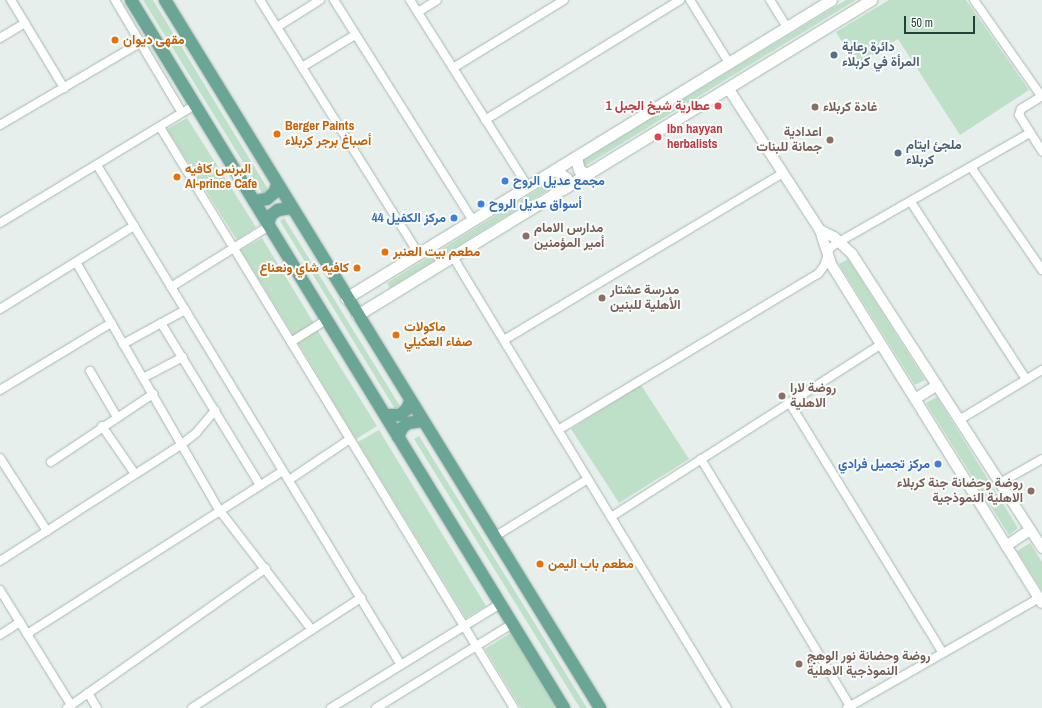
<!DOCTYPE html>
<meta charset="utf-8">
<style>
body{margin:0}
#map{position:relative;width:1042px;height:708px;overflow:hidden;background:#e6efeb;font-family:"Archivo Narrow",Vazirmatn,sans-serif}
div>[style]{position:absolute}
.green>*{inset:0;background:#bfe0c8}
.roads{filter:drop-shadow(0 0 1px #a8b8b2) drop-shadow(0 0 1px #a8b8b2)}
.minor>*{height:8px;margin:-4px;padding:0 4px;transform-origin:4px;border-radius:4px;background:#fff}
.tertiary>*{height:10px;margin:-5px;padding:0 5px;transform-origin:5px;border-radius:5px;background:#fff}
.secondary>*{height:11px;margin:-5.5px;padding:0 5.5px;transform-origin:5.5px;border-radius:5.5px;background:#fff}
.primary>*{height:12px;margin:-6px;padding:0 6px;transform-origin:6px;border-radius:6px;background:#6aa596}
.dots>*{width:11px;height:11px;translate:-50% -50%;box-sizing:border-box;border:2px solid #f7fbf9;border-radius:50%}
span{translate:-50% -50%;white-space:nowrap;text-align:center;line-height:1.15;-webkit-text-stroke:4px #f7fbf9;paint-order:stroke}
.food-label{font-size:13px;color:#c56008;font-weight:700}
.left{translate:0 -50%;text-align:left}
.right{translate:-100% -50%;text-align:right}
.service-label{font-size:13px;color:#4e5e75;font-weight:700}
.health-label{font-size:13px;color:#be3a42;font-weight:700}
.education-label{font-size:13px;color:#785e54;font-weight:700}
.shop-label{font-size:13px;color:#366cbe;font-weight:700}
.scale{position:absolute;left:904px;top:16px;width:71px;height:18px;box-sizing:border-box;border:2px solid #24423a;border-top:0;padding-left:5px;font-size:12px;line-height:14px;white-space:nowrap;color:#24423a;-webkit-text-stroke:3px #f7fbf9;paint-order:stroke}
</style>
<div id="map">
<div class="green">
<div style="clip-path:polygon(143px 0,153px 0,269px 191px,263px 194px,261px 191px)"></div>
<div style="clip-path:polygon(846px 0,856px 0,585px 166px,582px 161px)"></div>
<div style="clip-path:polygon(889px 0,966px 0,1029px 90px,960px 135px,898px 39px,856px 65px,836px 32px)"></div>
<div style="clip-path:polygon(187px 118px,256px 227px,237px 240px,167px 129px)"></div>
<div style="clip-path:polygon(558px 177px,561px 182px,390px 288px,387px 283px)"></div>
<div style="clip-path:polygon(284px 218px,400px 406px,395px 409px,280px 221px)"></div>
<div style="clip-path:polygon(262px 238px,315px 325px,295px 338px,241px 250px)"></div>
<div style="clip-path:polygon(848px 259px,925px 380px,915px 385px,839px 264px)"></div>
<div style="clip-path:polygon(316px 328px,377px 426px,356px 439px,297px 341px)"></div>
<div style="clip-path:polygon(641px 385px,689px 459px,619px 503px,571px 429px)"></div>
<div style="clip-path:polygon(937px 397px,1018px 528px,1009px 535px,926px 403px)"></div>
<div style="clip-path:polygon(379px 430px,486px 606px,466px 618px,358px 442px)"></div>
<div style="clip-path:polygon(419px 436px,587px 708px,580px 708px,414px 439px)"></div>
<div style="clip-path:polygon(1030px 543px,1042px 562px,1042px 590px,1017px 551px)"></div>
<div style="clip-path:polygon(511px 633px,558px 708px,521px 708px,485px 649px)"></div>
</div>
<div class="roads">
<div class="minor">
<div style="left:11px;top:0;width:103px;rotate:58.9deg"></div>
<div style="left:115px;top:0;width:131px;rotate:59.3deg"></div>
<div style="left:260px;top:0;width:300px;rotate:58deg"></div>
<div style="left:334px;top:0;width:261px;rotate:57.8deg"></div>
<div style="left:410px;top:0;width:221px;rotate:57.7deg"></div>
<div style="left:690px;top:0;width:74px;rotate:58.2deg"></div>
<div style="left:770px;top:0;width:32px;rotate:58deg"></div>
<div style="left:974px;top:0;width:118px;rotate:55deg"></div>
<div style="left:418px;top:12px;width:22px;rotate:-32deg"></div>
<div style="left:277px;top:27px;width:51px;rotate:-32.1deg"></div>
<div style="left:0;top:38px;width:29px;rotate:-31deg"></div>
<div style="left:302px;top:67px;width:62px;rotate:-31.1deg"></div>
<div style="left:453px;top:68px;width:130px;rotate:-31.5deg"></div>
<div style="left:1042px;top:96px;width:25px;rotate:148deg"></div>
<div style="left:1021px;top:109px;width:6px;rotate:108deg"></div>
<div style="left:1019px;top:115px;width:43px;rotate:57.4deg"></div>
<div style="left:485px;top:120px;width:229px;rotate:-31.6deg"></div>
<div style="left:0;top:125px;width:162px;rotate:-30.4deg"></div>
<div style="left:160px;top:127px;width:680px;rotate:58.65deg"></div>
<div style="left:97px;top:165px;width:585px;rotate:58.7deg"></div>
<div style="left:971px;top:167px;width:125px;rotate:55.4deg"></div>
<div style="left:911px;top:202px;width:211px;rotate:57deg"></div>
<div style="left:0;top:223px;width:228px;rotate:-31.2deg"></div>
<div style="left:453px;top:257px;width:528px;rotate:58.72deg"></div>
<div style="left:76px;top:262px;width:288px;rotate:60deg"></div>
<div style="left:220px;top:511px;width:150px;rotate:52.3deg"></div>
<div style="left:171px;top:287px;width:115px;rotate:-31.9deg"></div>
<div style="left:0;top:309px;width:158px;rotate:-31.8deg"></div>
<div style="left:161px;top:323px;width:190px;rotate:58.6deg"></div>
<div style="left:504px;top:340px;width:325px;rotate:-30.9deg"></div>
<div style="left:291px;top:342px;width:41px;rotate:-32.2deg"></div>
<div style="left:123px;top:344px;width:71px;rotate:-28.7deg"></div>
<div style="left:90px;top:371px;width:53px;rotate:59.6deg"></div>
<div style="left:143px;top:378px;width:45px;rotate:-27.7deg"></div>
<div style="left:0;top:390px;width:130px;rotate:-31.1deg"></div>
<div style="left:789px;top:402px;width:294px;rotate:58.5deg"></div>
<div style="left:959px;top:420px;width:97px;rotate:-31.1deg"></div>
<div style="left:102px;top:426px;width:58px;rotate:55.5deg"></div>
<div style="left:558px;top:430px;width:303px;rotate:-31deg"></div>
<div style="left:818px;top:274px;width:10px;rotate:-53deg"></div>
<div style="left:824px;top:266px;width:19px;rotate:-72deg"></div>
<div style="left:830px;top:248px;width:9px;rotate:-36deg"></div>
<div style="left:837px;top:243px;width:222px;rotate:-29.7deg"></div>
<div style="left:0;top:458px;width:87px;rotate:57.2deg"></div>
<div style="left:701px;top:459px;width:288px;rotate:58.9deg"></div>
<div style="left:51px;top:462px;width:123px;rotate:-33.7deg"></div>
<div style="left:289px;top:480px;width:73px;rotate:-33.9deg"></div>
<div style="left:1000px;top:483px;width:48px;rotate:-29.7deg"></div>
<div style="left:611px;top:517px;width:321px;rotate:-32.6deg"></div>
<div style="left:494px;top:537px;width:110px;rotate:-31.7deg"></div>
<div style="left:0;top:561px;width:216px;rotate:-32.7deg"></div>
<div style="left:182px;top:444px;width:18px;rotate:-38deg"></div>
<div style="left:196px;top:433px;width:30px;rotate:-50deg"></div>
<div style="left:0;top:590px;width:135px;rotate:58.3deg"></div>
<div style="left:27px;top:634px;width:303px;rotate:-32.5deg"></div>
<div style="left:0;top:635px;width:24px;rotate:-33deg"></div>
<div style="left:88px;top:693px;width:17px;rotate:59deg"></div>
<div style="left:67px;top:708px;width:243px;rotate:-35.1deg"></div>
<div style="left:192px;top:708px;width:202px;rotate:-33.1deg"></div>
<div style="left:331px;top:708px;width:198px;rotate:-31.6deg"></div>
<div style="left:376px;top:708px;width:160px;rotate:-31.7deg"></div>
<div style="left:847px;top:708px;width:221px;rotate:-29.8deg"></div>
</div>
<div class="tertiary">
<div style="left:728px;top:88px;width:169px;rotate:57.1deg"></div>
<div style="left:820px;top:230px;width:36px;rotate:72deg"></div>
<div style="left:831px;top:264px;width:399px;rotate:58.1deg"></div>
<div style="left:820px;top:230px;width:16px;rotate:27deg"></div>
<div style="left:834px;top:237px;width:25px;rotate:43deg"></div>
<div style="left:852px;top:254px;width:350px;rotate:57.1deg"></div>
<div style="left:915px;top:399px;width:26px;rotate:-32deg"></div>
<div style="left:1006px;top:546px;width:29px;rotate:-34deg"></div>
</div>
<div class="secondary">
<div style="left:576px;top:157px;width:13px;rotate:77deg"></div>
<div style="left:579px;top:170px;width:9px;rotate:27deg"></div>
<div style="left:556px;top:170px;width:13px;rotate:39deg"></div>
<div style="left:566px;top:178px;width:9px;rotate:90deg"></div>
<div style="left:346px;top:298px;width:569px;rotate:-31.57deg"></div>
<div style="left:357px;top:315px;width:603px;rotate:-31.5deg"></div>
</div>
<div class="primary">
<div style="left:131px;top:0;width:830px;rotate:58.55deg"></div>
<div style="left:165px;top:0;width:831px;rotate:58.43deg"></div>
<div style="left:254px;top:201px;width:13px;rotate:-9deg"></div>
<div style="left:267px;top:199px;width:9px;rotate:-41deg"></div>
<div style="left:274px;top:193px;width:9px;rotate:-69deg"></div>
<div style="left:268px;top:224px;width:9px;rotate:-72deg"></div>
<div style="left:271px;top:215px;width:9px;rotate:-36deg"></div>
<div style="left:278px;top:210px;width:13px;rotate:-9deg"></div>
<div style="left:385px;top:415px;width:15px"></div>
<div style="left:400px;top:415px;width:9px;rotate:-41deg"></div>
<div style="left:407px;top:409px;width:9px;rotate:-69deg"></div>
<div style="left:398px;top:437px;width:10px;rotate:-66deg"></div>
<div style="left:402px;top:428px;width:8px;rotate:-40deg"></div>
<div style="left:408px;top:423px;width:14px;rotate:-8deg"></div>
</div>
</div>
<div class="dots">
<div style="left:115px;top:40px;background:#e8710a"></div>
<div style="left:834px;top:55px;background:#5c6f8a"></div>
<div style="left:718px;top:106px;background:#e0444e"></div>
<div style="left:815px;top:107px;background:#8d6e63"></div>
<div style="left:277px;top:134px;background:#e8710a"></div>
<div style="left:658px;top:137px;background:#e0444e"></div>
<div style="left:830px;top:140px;background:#8d6e63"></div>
<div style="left:898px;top:153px;background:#5c6f8a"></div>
<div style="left:177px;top:177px;background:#e8710a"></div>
<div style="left:505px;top:181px;background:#3f7fe0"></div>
<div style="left:481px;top:204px;background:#3f7fe0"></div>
<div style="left:454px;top:218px;background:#3f7fe0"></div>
<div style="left:526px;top:236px;background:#8d6e63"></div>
<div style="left:385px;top:252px;background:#e8710a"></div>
<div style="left:357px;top:268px;background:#e8710a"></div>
<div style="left:602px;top:298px;background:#8d6e63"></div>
<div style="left:396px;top:335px;background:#e8710a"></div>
<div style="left:782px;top:396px;background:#8d6e63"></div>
<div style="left:938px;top:464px;background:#3f7fe0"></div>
<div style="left:1031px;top:491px;background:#8d6e63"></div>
<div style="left:540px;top:564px;background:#e8710a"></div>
<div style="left:799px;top:664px;background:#8d6e63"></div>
</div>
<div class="food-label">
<span class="left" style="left:123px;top:40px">مقهى ديوان</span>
<span class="left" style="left:285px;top:134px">Berger Paints<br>أصباغ برجر كربلاء</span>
<span class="left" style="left:185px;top:177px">البرنس كافيه<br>Al-prince Cafe</span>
<span class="left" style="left:393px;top:252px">مطعم بيت العنبر</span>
<span class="right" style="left:349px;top:268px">كافيه شاي ونعناع</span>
<span class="left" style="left:404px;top:335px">ماكولات<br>صفاء العكيلي</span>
<span class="left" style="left:548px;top:564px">مطعم باب اليمن</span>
</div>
<div class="service-label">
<span class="left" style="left:842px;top:55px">دائرة رعاية<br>المرأة في كربلاء</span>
<span class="left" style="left:906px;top:153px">ملجئ ايتام<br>كربلاء</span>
</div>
<div class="health-label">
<span class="right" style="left:710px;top:106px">عطارية شيخ الجبل 1</span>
<span class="left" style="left:667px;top:137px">Ibn hayyan<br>herbalists</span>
</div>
<div class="education-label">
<span class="left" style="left:823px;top:107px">غادة كربلاء</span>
<span class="right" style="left:822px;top:140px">اعدادية<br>جمانة للبنات</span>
<span class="left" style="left:534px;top:236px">مدارس الامام<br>أمير المؤمنين</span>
<span class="left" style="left:610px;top:298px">مدرسة عشتار<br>الأهلية للبنين</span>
<span class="left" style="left:790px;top:396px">روضة لارا<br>الاهلية</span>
<span class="right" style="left:1023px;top:491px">روضة وحضانة جنة كربلاء<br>الاهلية النموذجية</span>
<span class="left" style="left:807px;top:664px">روضة وحضانة نور الوهج<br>النموذجية الاهلية</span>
</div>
<div class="shop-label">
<span class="left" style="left:513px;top:181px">مجمع عديل الروح</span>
<span class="left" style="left:489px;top:204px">أسواق عديل الروح</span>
<span class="right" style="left:446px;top:218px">مركز الكفيل 44</span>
<span class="right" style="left:930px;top:464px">مركز تجميل فرادي</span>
</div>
<div class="scale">50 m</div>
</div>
